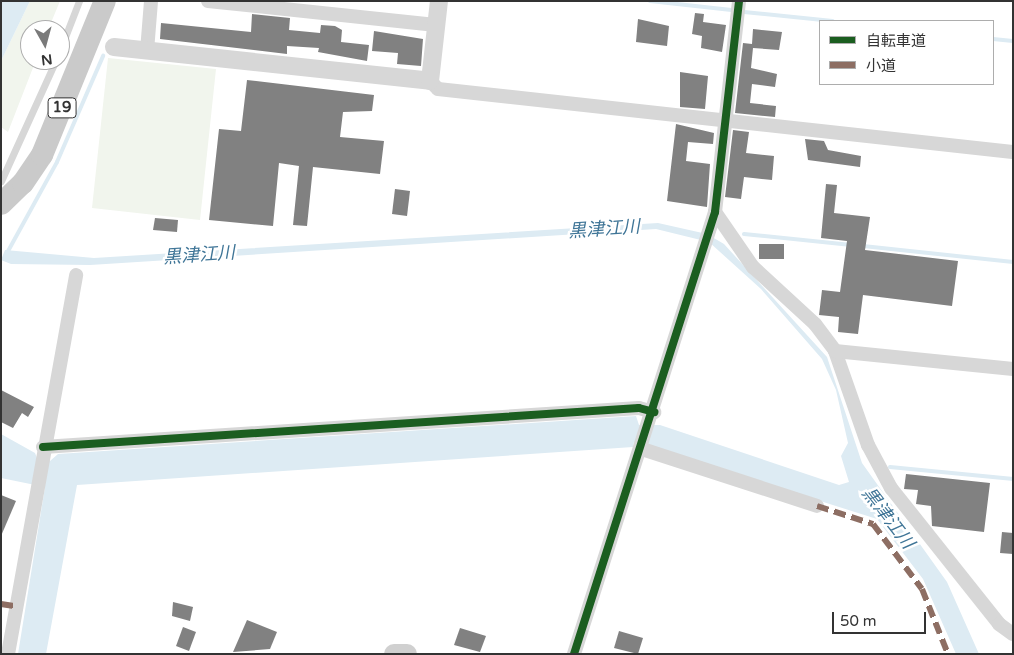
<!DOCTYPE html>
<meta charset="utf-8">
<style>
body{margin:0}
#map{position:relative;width:1014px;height:655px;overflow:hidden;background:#fff;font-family:"Varela Round","Noto Sans JP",sans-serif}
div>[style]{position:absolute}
.green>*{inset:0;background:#f1f5ed}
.water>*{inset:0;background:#ddebf3}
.stream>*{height:4px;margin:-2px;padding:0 2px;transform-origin:2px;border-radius:2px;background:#ddebf3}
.building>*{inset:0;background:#818181}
.service>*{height:7px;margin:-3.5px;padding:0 3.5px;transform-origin:3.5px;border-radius:3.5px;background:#d7d7d7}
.minor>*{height:14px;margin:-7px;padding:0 7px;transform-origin:7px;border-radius:7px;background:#d7d7d7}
.tertiary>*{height:18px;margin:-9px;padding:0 9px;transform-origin:9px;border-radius:9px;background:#d7d7d7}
.secondary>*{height:20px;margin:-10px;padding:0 10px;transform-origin:10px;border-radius:10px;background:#d0d0d0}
.primary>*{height:22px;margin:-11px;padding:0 11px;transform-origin:11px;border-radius:11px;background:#cacaca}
.quiet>*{height:6px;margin-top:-3px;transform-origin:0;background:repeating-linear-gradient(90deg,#8d6e63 0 12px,transparent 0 18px)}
.cycleway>*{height:8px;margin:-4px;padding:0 4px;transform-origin:4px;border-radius:4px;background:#1b5e20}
span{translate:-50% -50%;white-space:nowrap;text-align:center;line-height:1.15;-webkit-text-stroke:5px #fff;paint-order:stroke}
.shield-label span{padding:1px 4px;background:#fff;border:1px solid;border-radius:4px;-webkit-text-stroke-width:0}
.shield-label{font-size:15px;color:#333;font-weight:700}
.water-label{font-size:18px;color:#3f7597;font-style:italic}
.frame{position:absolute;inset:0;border:2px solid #333;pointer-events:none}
.legend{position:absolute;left:819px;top:20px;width:175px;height:65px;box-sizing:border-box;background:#fff;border:1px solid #adadad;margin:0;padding:6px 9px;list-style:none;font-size:15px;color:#333}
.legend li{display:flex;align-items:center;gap:10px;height:25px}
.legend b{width:25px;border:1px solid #adadad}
.north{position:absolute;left:20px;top:20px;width:50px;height:50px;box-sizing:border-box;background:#fff;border:1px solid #adadad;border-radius:50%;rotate:173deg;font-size:14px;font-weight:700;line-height:20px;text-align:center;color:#333}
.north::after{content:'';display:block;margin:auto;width:18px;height:22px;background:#7a7a7a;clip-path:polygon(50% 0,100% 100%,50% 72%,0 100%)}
.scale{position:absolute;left:832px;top:612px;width:94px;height:22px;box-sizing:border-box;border:2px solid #333;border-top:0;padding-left:6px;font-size:15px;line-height:18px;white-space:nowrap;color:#333;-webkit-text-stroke:4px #fff;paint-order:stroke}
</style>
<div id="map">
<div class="green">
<div style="clip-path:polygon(30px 1px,60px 1px,48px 30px,30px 30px,30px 60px,36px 60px,8px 132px,1px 127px,1px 61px)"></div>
<div style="clip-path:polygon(108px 58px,216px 69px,200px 220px,92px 208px)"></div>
</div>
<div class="water">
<div style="clip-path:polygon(1px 1px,30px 1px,1px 61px)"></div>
<div style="clip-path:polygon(658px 223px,707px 234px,724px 244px,827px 357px,862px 463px,947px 582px,979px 654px,956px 654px,923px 579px,877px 519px,634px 442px,633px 447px,77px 485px,46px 654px,18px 654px,45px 487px,1px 478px,1px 434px,35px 453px,37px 458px,50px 461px,58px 454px,636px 416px,639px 425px,660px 425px,839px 485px,849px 482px,841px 456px,848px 443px,836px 390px,822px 359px,761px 289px,709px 242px,656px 229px,90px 265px,11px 264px,1px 260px,5px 250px,94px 258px)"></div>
</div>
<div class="stream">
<div style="left:650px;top:1px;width:82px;rotate:6.3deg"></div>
<div style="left:744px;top:12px;width:89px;rotate:5.8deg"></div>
<div style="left:993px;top:39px;width:20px;rotate:6deg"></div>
<div style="left:744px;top:234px;width:108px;rotate:5.9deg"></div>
<div style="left:863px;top:246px;width:151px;rotate:6.1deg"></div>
<div style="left:7px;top:253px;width:104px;rotate:-61.2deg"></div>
<div style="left:57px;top:162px;width:116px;rotate:-66.5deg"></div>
<div style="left:890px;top:467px;width:124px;rotate:5.6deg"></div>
</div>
<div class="building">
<div style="clip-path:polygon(695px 13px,704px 14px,703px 22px,726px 25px,722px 52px,701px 48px,702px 36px,692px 34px)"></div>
<div style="clip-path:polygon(252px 14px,290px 18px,289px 30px,320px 33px,321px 25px,335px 26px,342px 30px,341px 42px,369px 45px,367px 61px,318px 52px,319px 48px,287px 46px,287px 54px,160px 39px,161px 23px,251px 32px)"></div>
<div style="clip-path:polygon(638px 19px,669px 26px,667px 46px,636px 42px)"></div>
<div style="clip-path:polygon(753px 29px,782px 32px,779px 50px,753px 48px,751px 68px,777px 74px,775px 87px,752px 84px,750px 103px,776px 106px,775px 117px,735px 113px,743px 43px,752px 44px)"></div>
<div style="clip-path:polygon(374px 31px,423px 39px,421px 66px,397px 64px,398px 53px,372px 51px)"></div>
<div style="clip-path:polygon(680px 72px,708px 76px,705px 109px,680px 107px)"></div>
<div style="clip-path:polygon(247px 80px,374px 95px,372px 111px,343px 112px,340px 137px,384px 141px,380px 174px,313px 167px,307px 226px,293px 225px,299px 166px,279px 163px,273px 226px,209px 220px,219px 129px,241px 131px)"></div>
<div style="clip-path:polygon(676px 124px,714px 133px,713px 144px,688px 142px,686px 161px,710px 164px,707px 207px,667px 201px)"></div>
<div style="clip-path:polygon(733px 130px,749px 132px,746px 153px,774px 156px,772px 180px,744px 177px,741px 199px,725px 197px)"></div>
<div style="clip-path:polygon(805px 139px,824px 141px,828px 150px,861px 156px,860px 167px,808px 160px)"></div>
<div style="clip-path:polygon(826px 184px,837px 185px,834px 213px,870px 217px,865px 250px,958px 261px,952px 306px,863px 295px,858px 334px,838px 332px,839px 317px,819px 315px,822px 290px,840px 292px,847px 241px,821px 238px)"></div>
<div style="clip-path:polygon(395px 189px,410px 191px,407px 216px,392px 214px)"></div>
<div style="clip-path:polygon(155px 218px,178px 220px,177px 232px,153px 230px)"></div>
<div style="clip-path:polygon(759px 244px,784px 244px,784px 259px,759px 259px)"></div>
<div style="clip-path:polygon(1px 390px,34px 407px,28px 417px,22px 413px,13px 428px,1px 422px)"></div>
<div style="clip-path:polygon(906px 474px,990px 483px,984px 532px,932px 526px,931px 506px,916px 504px,918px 490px,904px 489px)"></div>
<div style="clip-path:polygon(1px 495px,16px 501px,1px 536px)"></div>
<div style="clip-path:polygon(1002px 532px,1013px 533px,1013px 554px,1000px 553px)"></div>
<div style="clip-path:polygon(173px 602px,193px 607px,190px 621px,172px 616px)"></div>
<div style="clip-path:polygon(247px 620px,277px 632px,270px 649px,233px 652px)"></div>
<div style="clip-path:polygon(183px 627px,196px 632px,189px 651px,176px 646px)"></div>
<div style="clip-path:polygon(460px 628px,486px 636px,480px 652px,454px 645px)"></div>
<div style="clip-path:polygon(619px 631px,643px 638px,638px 654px,614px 648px)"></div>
</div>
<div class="service">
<div style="left:60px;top:50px;width:53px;rotate:-68.8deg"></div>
<div style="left:1px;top:181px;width:133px;rotate:-65.6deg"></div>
</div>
<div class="minor">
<div style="left:208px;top:1px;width:229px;rotate:6deg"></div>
<div style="left:147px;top:51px;width:50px;rotate:-85.4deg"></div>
<div style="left:430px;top:81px;width:11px;rotate:45deg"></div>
<div style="left:438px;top:89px;width:578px;rotate:6.25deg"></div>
<div style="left:715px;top:212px;width:67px;rotate:55.4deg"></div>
<div style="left:753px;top:267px;width:84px;rotate:42.6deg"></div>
<div style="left:815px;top:324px;width:34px;rotate:53deg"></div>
<div style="left:835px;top:351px;width:100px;rotate:70.7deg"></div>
<div style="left:868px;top:445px;width:49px;rotate:61.9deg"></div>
<div style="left:891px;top:488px;width:174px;rotate:51.5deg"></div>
<div style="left:999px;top:624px;width:17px;rotate:36deg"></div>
<div style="left:835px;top:351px;width:179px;rotate:5.8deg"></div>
<div style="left:43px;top:447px;width:597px;rotate:-3.74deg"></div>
<div style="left:639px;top:408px;width:16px;rotate:15deg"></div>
<div style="left:642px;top:449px;width:184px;rotate:18deg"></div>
<div style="left:8px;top:654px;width:385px;rotate:-79.8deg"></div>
<div style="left:574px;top:654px;width:464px;rotate:-72.3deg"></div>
<div style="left:715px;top:212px;width:212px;rotate:-83.5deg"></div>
</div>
<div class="tertiary">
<div style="left:114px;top:47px;width:318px;rotate:6.1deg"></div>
<div style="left:430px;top:81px;width:81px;rotate:-83.6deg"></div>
</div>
<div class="secondary">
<div style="left:394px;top:654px;width:13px"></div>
</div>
<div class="primary">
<div style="left:1px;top:204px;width:30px;rotate:-44deg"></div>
<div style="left:23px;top:183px;width:34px;rotate:-56deg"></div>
<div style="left:42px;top:155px;width:166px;rotate:-67.8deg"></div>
</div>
<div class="quiet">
<div style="left:817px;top:506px;width:59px;rotate:17.8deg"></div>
<div style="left:873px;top:524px;width:81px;rotate:53deg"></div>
<div style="left:922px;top:589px;width:70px;rotate:68.2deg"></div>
<div style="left:1px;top:604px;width:13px;rotate:9deg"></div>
</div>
<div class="cycleway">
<div style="left:43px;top:447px;width:597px;rotate:-3.74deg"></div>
<div style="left:639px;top:408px;width:16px;rotate:15deg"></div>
<div style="left:574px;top:654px;width:464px;rotate:-72.3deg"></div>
<div style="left:715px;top:212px;width:212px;rotate:-83.5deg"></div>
</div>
<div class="shield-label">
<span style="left:62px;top:108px">19</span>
</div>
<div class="water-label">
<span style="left:604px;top:229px;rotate:-4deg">黒津江川</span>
<span style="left:199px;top:255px;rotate:-4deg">黒津江川</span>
<span style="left:888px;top:518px;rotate:52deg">黒津江川</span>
</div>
<div class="frame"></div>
<ul class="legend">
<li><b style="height:6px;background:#1b5e20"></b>自転車道</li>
<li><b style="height:6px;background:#8d6e63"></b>小道</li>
</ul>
<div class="north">N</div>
<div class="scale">50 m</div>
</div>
